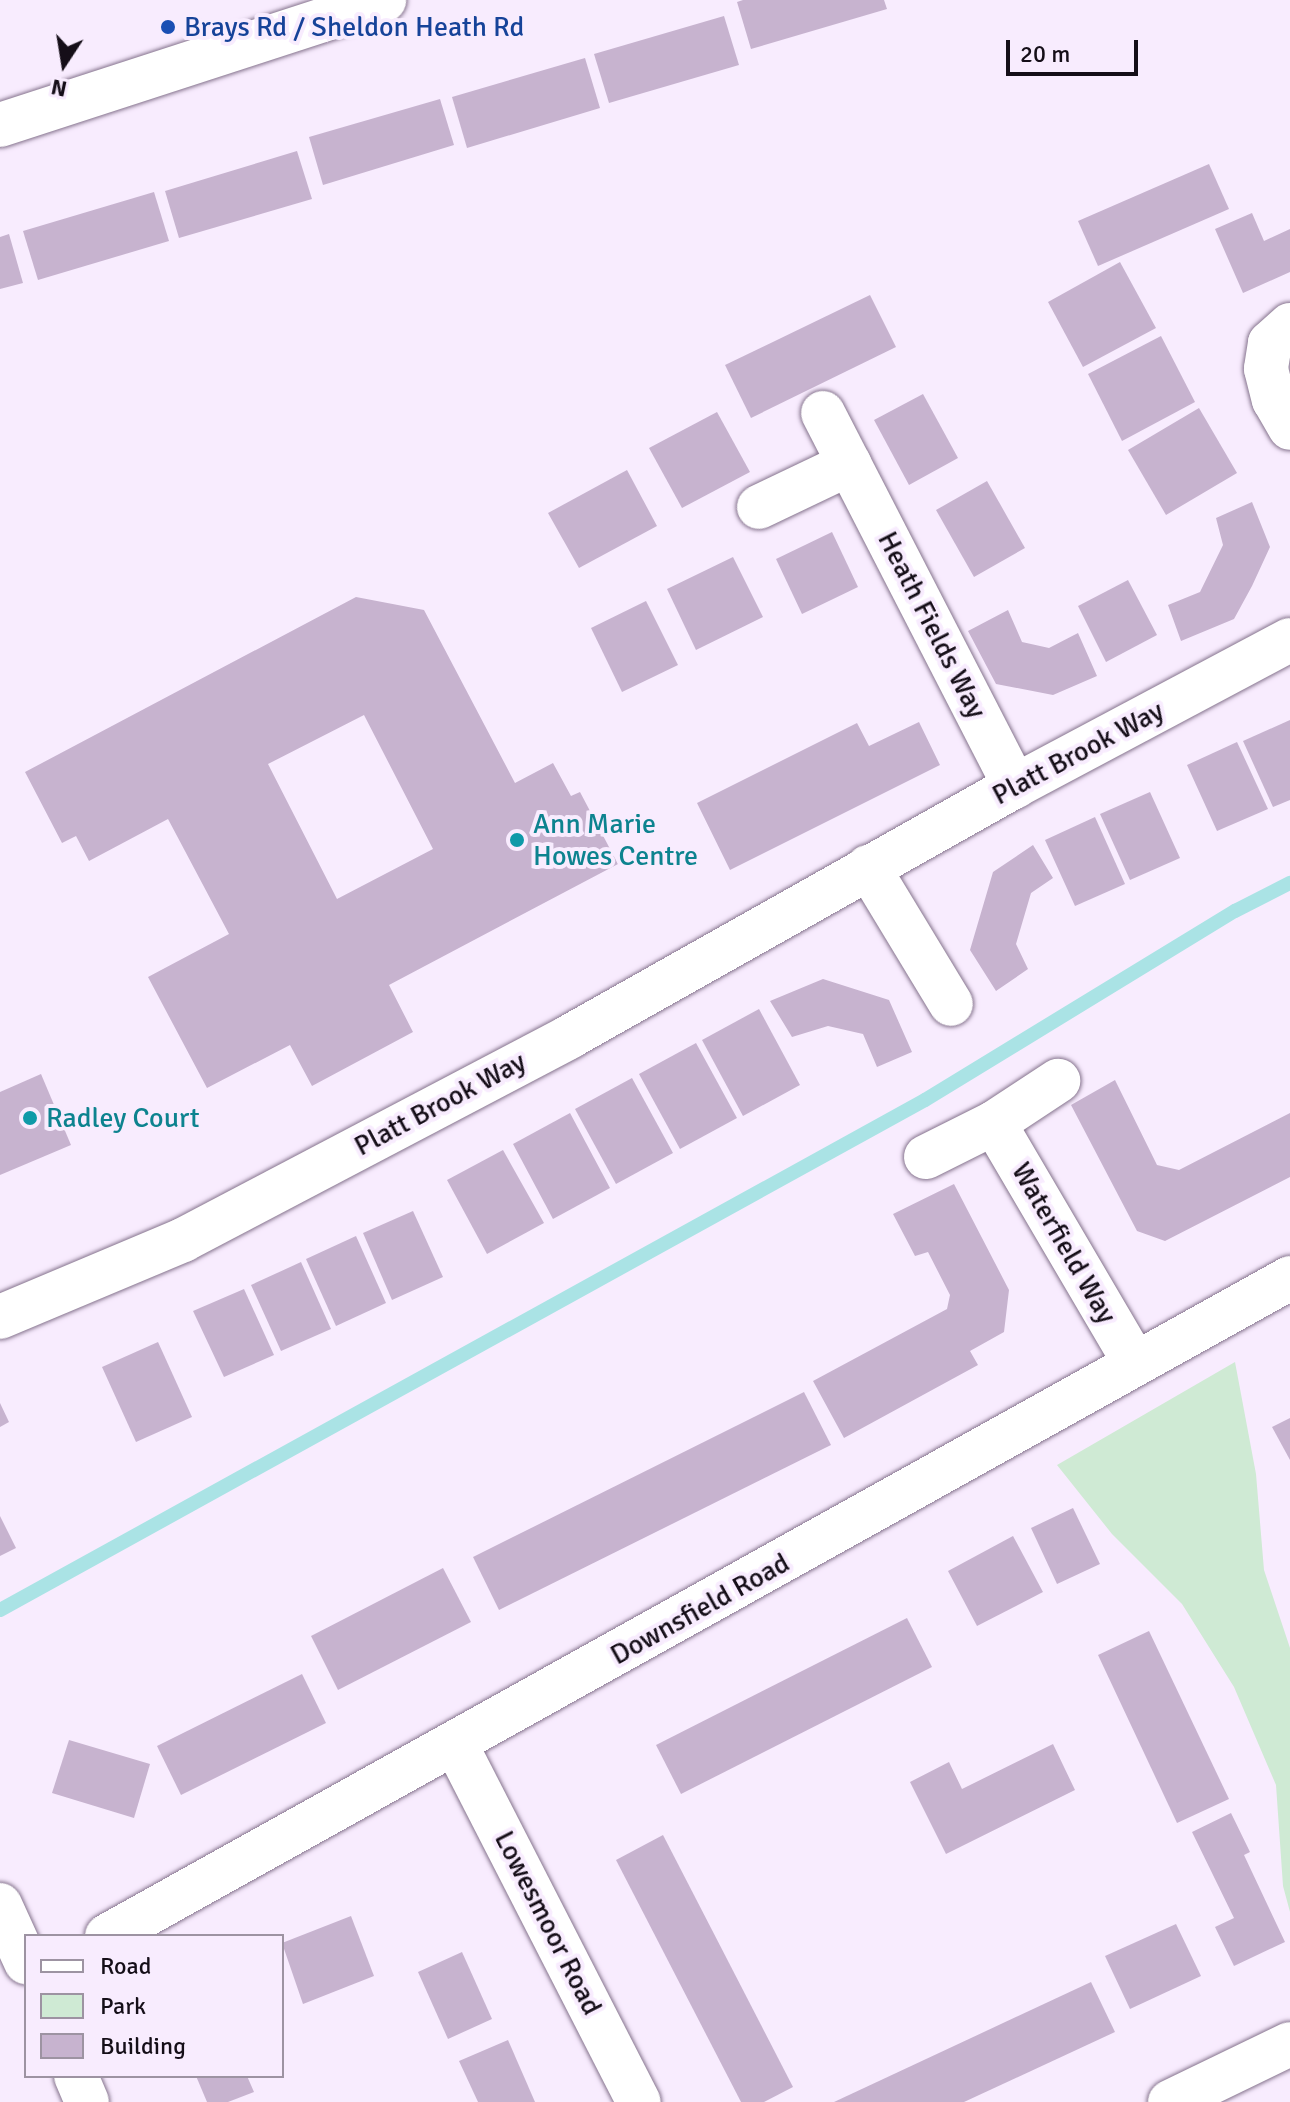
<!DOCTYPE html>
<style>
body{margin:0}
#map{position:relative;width:1290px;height:2102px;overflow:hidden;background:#f8ecfe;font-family:Signika,sans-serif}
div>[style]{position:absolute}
.green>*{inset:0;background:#cfead4}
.stream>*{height:14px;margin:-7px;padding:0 7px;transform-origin:7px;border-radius:7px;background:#aae3e5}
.building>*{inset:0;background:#c7b3cf}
.roads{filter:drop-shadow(0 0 2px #85738d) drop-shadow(0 0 2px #85738d)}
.street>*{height:44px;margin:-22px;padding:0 22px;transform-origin:22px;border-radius:22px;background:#fff}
.secondary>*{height:44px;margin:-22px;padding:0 22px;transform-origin:22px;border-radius:22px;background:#fff}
.dots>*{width:22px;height:22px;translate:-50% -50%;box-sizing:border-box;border:4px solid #f8ecfe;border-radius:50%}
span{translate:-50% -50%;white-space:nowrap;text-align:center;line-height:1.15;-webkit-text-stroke:8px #f8ecfe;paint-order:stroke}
.transit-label{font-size:28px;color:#164399}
.left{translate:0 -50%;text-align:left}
.street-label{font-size:28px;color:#150e18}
.culture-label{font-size:28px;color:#0d838f}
.legend{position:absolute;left:24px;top:1934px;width:260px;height:144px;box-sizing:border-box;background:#f8ecfe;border:2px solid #9d93a2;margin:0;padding:10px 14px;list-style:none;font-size:24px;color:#150e18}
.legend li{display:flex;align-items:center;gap:16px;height:40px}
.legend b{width:40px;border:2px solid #9d93a2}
.north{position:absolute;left:24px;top:24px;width:80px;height:80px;-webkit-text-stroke:6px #f8ecfe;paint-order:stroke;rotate:192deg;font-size:22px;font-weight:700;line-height:32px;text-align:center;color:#150e18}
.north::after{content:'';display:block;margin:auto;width:28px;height:36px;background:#150e18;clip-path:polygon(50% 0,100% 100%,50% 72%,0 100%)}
.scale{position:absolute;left:1006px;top:40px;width:132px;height:36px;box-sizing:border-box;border:4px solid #150e18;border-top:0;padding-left:10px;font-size:24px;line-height:28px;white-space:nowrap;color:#150e18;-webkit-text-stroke:6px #f8ecfe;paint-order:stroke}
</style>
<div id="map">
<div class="green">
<div style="clip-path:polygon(1235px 1362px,1256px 1474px,1264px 1570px,1290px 1648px,1290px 1912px,1283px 1886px,1276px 1785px,1234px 1687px,1182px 1604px,1112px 1534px,1057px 1465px)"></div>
</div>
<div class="stream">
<div style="left:0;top:1610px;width:1056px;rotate:-28.87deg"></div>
<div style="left:925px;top:1100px;width:363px;rotate:-31.4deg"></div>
<div style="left:1235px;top:911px;width:62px;rotate:-27deg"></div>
</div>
<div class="building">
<div style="clip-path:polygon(743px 0,884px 0,887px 9px,751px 49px,737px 2px)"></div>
<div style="clip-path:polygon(724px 16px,739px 65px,609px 103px,594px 54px)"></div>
<div style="clip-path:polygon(585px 58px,600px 108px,467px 148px,452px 97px)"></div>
<div style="clip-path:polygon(440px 99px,454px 145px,323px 185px,309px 137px)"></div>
<div style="clip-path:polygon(297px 151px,312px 199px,179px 238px,165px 191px)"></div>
<div style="clip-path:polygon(1209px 164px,1229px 209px,1098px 266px,1078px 221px)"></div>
<div style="clip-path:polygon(154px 192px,169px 241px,38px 280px,23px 231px)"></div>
<div style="clip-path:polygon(1252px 213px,1264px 241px,1290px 229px,1290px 272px,1243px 293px,1215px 229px)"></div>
<div style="clip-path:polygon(9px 234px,23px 283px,0 289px,0 237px)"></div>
<div style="clip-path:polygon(1120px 262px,1156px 328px,1083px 367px,1048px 302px)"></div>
<div style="clip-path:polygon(870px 295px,896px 347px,751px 418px,725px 365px)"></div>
<div style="clip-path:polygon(1161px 336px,1195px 402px,1122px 441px,1088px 374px)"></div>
<div style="clip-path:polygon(923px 394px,958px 458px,909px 485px,874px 420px)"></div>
<div style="clip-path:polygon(1199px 408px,1237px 473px,1166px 515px,1128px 450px)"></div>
<div style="clip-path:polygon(717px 412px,750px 472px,682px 508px,649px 448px)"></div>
<div style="clip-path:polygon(627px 470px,657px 526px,579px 568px,548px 513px)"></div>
<div style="clip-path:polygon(987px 481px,1025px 548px,974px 577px,936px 510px)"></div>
<div style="clip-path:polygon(1252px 502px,1270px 547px,1252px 586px,1234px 619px,1181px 641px,1168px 605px,1200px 592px,1223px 545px,1216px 518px)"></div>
<div style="clip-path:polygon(832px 532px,858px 587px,802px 614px,776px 559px)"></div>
<div style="clip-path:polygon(733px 557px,763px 617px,696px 650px,667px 589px)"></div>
<div style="clip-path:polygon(1128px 580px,1157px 635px,1106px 662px,1078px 606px)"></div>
<div style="clip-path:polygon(evenodd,356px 597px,424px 610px,515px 783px,553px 763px,571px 796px,580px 792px,618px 864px,389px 985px,413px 1032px,312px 1086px,290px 1045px,207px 1088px,148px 977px,229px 934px,168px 819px,89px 861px,76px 836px,62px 843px,25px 772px,356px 597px,364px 715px,433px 849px,337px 899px,268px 764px,364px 715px)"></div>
<div style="clip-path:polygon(646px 601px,678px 665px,622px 692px,591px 628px)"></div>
<div style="clip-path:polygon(1008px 610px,1022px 642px,1049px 648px,1078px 633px,1097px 676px,1053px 695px,996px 684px,968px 631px)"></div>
<div style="clip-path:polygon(1290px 720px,1290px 800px,1273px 807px,1243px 741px)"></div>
<div style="clip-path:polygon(919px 722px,940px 765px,730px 870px,697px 803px,857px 723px,869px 746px)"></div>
<div style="clip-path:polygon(1237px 742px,1268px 809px,1217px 831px,1187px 765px)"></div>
<div style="clip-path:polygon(1150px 792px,1180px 858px,1130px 880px,1100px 814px)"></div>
<div style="clip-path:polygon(1095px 817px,1125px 884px,1075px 906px,1045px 840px)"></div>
<div style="clip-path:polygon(1033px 845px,1053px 878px,1031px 893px,1016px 944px,1028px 969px,996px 991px,970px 950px,993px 872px)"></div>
<div style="clip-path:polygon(823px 979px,889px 1000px,912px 1052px,877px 1067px,863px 1034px,828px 1026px,792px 1037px,770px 1001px)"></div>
<div style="clip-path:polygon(759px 1009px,800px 1085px,743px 1116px,702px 1040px)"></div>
<div style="clip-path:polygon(696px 1043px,737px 1118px,680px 1149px,639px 1074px)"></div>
<div style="clip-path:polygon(41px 1074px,71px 1145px,0 1175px,0 1092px)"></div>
<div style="clip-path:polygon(632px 1078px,673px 1153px,616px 1184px,575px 1109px)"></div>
<div style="clip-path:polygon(1115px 1080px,1157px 1165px,1179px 1170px,1290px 1113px,1290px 1177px,1165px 1241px,1137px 1231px,1071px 1105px)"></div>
<div style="clip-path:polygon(570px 1113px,610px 1188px,553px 1219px,513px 1144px)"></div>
<div style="clip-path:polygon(503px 1150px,544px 1223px,487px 1254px,447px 1180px)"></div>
<div style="clip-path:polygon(954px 1184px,1009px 1290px,1004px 1332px,970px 1351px,978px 1365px,844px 1438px,813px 1381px,947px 1309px,950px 1295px,928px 1252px,915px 1256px,893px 1214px)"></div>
<div style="clip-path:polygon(413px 1211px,443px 1277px,392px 1300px,363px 1233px)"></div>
<div style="clip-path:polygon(356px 1236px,386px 1303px,336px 1326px,306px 1259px)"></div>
<div style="clip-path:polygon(301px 1262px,331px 1329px,281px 1351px,251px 1285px)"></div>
<div style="clip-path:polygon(244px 1289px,274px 1355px,224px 1377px,193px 1311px)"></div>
<div style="clip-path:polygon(158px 1342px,192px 1417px,136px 1442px,102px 1367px)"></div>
<div style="clip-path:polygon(804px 1392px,831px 1445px,499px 1610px,473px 1557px)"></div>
<div style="clip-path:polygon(0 1403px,9px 1422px,0 1427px)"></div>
<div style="clip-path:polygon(1290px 1418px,1290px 1460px,1272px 1427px)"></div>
<div style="clip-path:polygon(1073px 1508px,1100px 1564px,1057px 1584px,1031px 1528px)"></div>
<div style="clip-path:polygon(0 1516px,16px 1548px,0 1556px)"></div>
<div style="clip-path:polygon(1013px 1536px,1043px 1592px,977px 1626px,948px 1571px)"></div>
<div style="clip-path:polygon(443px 1568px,471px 1622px,338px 1690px,311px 1636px)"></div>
<div style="clip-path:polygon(907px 1618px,932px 1667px,681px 1794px,656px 1745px)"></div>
<div style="clip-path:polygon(1149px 1631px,1229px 1799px,1177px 1823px,1098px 1655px)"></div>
<div style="clip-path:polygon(302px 1674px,326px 1723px,181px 1795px,157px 1746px)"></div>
<div style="clip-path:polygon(69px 1740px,150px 1764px,134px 1818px,52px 1793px)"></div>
<div style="clip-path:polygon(1053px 1744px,1075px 1790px,946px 1854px,910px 1782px,949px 1762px,962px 1789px)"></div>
<div style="clip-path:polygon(1231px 1813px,1250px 1852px,1244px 1855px,1285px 1942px,1234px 1966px,1215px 1927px,1234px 1918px,1192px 1832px)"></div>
<div style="clip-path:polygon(663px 1835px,793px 2087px,764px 2102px,741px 2102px,616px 1860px)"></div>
<div style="clip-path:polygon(351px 1916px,374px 1976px,303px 2004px,282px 1943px)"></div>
<div style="clip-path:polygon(1176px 1924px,1201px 1976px,1130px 2009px,1105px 1956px)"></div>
<div style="clip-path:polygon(462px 1952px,492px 2019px,448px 2039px,418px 1972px)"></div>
<div style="clip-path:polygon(1091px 1982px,1115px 2032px,964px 2102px,834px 2102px)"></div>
<div style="clip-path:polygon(508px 2040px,535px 2102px,478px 2102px,459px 2061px)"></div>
<div style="clip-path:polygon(196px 2076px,247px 2076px,254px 2092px,228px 2102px,207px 2102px)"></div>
</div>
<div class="roads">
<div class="street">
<div style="left:1290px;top:325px;width:27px;rotate:138deg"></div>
<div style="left:1270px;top:343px;width:26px;rotate:99deg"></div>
<div style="left:1266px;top:369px;width:32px;rotate:76deg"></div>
<div style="left:1274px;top:400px;width:32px;rotate:60deg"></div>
<div style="left:823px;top:413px;width:420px;rotate:62.8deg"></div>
<div style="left:759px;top:507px;width:100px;rotate:-25.5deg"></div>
<div style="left:868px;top:867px;width:160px;rotate:58.8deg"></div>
<div style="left:994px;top:1123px;width:277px;rotate:59.6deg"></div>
<div style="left:926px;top:1157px;width:76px;rotate:-26.6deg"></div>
<div style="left:994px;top:1123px;width:77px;rotate:-33.3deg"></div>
<div style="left:0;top:1317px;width:199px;rotate:-22.8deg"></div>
<div style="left:183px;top:1240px;width:436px;rotate:-27.7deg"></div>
<div style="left:569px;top:1037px;width:512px;rotate:-29.37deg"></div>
<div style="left:1015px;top:786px;width:311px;rotate:-28deg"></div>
<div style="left:456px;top:1745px;width:401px;rotate:62.9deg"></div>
<div style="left:107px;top:1936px;width:1354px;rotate:-29.08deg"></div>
<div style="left:1170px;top:2102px;width:133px;rotate:-25.8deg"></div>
</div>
<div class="secondary">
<div style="left:0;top:125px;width:404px;rotate:-18deg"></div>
<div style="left:0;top:1905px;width:63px;rotate:65.5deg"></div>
<div style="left:76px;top:2076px;width:28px;rotate:67deg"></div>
</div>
</div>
<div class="dots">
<div style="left:168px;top:27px;background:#1a4fb4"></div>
<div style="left:517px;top:840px;background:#0f9aa8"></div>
<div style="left:30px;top:1118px;background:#0f9aa8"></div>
</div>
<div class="transit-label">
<span class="left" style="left:184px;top:27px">Brays Rd / Sheldon Heath Rd</span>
</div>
<div class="street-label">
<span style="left:932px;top:625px;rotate:63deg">Heath Fields Way</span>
<span style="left:1078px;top:753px;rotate:-28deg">Platt Brook Way</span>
<span style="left:440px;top:1104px;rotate:-28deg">Platt Brook Way</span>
<span style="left:1064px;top:1243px;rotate:60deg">Waterfield Way</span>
<span style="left:700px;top:1609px;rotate:-29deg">Downsfield Road</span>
<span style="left:548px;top:1923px;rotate:63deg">Lowesmoor Road</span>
</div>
<div class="culture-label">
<span class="left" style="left:533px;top:840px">Ann Marie<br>Howes Centre</span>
<span class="left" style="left:46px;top:1118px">Radley Court</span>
</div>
<ul class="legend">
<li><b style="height:10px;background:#fff"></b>Road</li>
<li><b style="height:22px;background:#cfead4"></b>Park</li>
<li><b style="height:22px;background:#c7b3cf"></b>Building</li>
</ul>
<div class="north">N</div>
<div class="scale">20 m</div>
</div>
